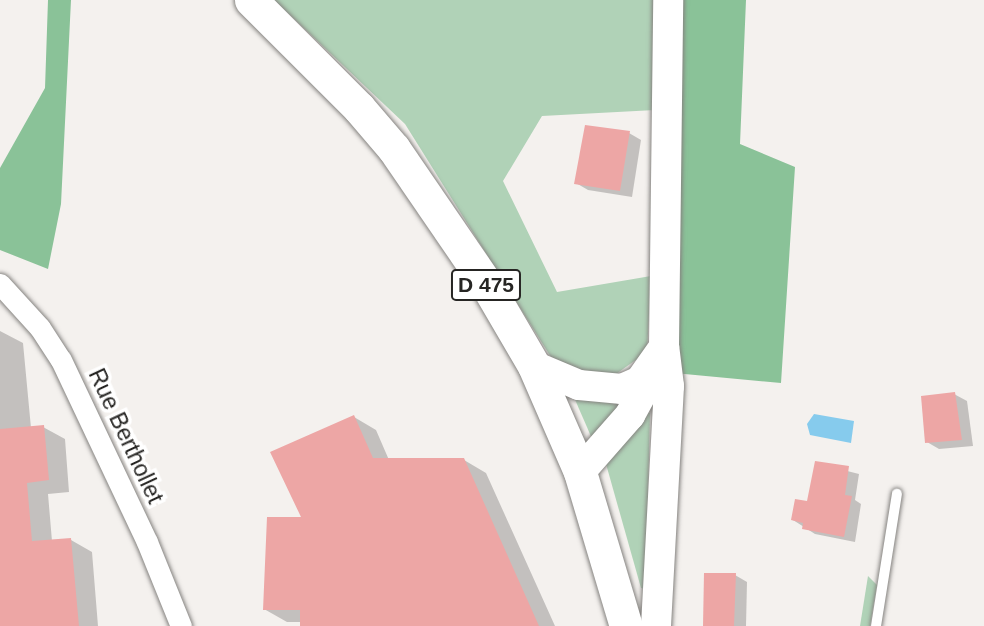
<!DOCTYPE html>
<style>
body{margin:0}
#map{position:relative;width:984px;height:626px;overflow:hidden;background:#f4f1ee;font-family:Arial,sans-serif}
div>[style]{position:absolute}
.green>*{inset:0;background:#b0d2b7}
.forest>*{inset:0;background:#8ac298}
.water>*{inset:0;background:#86cbed}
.shadow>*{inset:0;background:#0003}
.building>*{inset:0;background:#eda6a5}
.roads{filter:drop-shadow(0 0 2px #858380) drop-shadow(0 0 2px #858380)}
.lane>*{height:10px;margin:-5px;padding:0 5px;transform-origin:5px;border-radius:5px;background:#fff}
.street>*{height:21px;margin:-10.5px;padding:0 10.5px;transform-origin:10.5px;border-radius:10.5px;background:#fff}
.secondary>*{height:30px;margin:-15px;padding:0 15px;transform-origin:15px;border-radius:15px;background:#fff}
.primary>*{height:33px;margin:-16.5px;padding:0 16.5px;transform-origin:16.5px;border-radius:16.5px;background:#fff}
span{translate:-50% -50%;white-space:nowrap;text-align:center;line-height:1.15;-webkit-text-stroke:7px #fff;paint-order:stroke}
.shield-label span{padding:2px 5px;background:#fff;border:2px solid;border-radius:5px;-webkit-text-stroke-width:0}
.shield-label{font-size:21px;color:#262523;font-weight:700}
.street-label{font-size:23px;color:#262523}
</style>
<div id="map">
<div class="green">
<div style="clip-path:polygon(274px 0,656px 0,655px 110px,542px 116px,503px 181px,557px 292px,651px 276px,647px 352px,616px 374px,599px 377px,554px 362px,405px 124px)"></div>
<div style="clip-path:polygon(573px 395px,628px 396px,593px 441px)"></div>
<div style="clip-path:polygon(643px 412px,650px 413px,646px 589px,641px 588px,606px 464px)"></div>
<div style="clip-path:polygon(868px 576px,877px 585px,870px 626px,860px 626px)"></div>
</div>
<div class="forest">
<div style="clip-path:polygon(48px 0,71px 0,61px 204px,48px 269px,0 250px,0 168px,45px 88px)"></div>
<div style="clip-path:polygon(683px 0,746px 0,740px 144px,795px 167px,781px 383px,674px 373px)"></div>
</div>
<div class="water">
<div style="clip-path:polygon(814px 414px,854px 421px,851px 443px,810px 435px,807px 424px)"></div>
</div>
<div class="shadow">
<div style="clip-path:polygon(629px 133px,641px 140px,632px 197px,588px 190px,576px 183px)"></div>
<div style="clip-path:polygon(0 331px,23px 343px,31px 428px,43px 427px,65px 439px,69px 492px,48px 494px,52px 541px,71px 540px,92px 552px,98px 626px,0 626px)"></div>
<div style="clip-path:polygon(954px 394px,967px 401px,973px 446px,939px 449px,927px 442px)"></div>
<div style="clip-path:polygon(354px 417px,376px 430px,389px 460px,464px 460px,486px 473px,555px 626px,301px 626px,301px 622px,287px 622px,264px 609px)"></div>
<div style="clip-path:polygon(816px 463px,859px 474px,855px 500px,861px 504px,855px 542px,815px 534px,793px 520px,809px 503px)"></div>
<div style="clip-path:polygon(735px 575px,747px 582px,746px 626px,705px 626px)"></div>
</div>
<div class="building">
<div style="clip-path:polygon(585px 125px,630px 131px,620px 191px,574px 184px)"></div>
<div style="clip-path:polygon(955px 392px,962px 440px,925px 443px,921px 396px)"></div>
<div style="clip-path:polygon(354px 415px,373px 458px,464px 458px,539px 626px,300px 626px,300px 610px,263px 610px,267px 517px,301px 517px,270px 452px)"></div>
<div style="clip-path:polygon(44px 425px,49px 480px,27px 483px,32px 541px,71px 538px,79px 626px,0 626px,0 429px)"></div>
<div style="clip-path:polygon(815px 461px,849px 466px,845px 495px,852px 496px,844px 537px,802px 529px,803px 523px,791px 520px,795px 499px,807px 501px)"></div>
<div style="clip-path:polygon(704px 573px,736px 573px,734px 626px,703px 626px)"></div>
</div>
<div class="roads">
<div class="lane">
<div style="left:876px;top:626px;width:134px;rotate:-81deg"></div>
</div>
<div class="street">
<div style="left:0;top:284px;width:59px;rotate:47.7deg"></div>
<div style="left:40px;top:328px;width:38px;rotate:57deg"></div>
<div style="left:61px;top:360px;width:201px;rotate:64.7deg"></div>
<div style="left:147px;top:542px;width:91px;rotate:68deg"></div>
</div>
<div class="secondary">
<div style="left:534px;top:366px;width:49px;rotate:22.9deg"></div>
<div style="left:579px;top:385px;width:43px;rotate:5.3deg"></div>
<div style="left:622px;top:389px;width:20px;rotate:-24deg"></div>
<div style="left:640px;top:381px;width:42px;rotate:-54.8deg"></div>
<div style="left:580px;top:472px;width:76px;rotate:-48.7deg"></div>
<div style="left:630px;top:415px;width:48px;rotate:-61.3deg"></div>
<div style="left:656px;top:626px;width:240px;rotate:-86.9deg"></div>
<div style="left:669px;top:386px;width:39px;rotate:-97deg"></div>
<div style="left:664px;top:347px;width:347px;rotate:-89.3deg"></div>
</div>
<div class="primary">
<div style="left:251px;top:0;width:153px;rotate:45deg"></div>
<div style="left:359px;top:108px;width:54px;rotate:49.5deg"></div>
<div style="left:394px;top:149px;width:161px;rotate:55.6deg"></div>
<div style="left:485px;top:282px;width:97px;rotate:59.7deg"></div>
<div style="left:534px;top:366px;width:116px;rotate:66.5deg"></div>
<div style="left:580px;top:472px;width:161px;rotate:73.4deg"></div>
</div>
</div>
<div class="shield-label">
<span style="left:486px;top:285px">D 475</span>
</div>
<div class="street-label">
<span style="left:126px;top:436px;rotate:65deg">Rue Berthollet</span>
</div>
</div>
